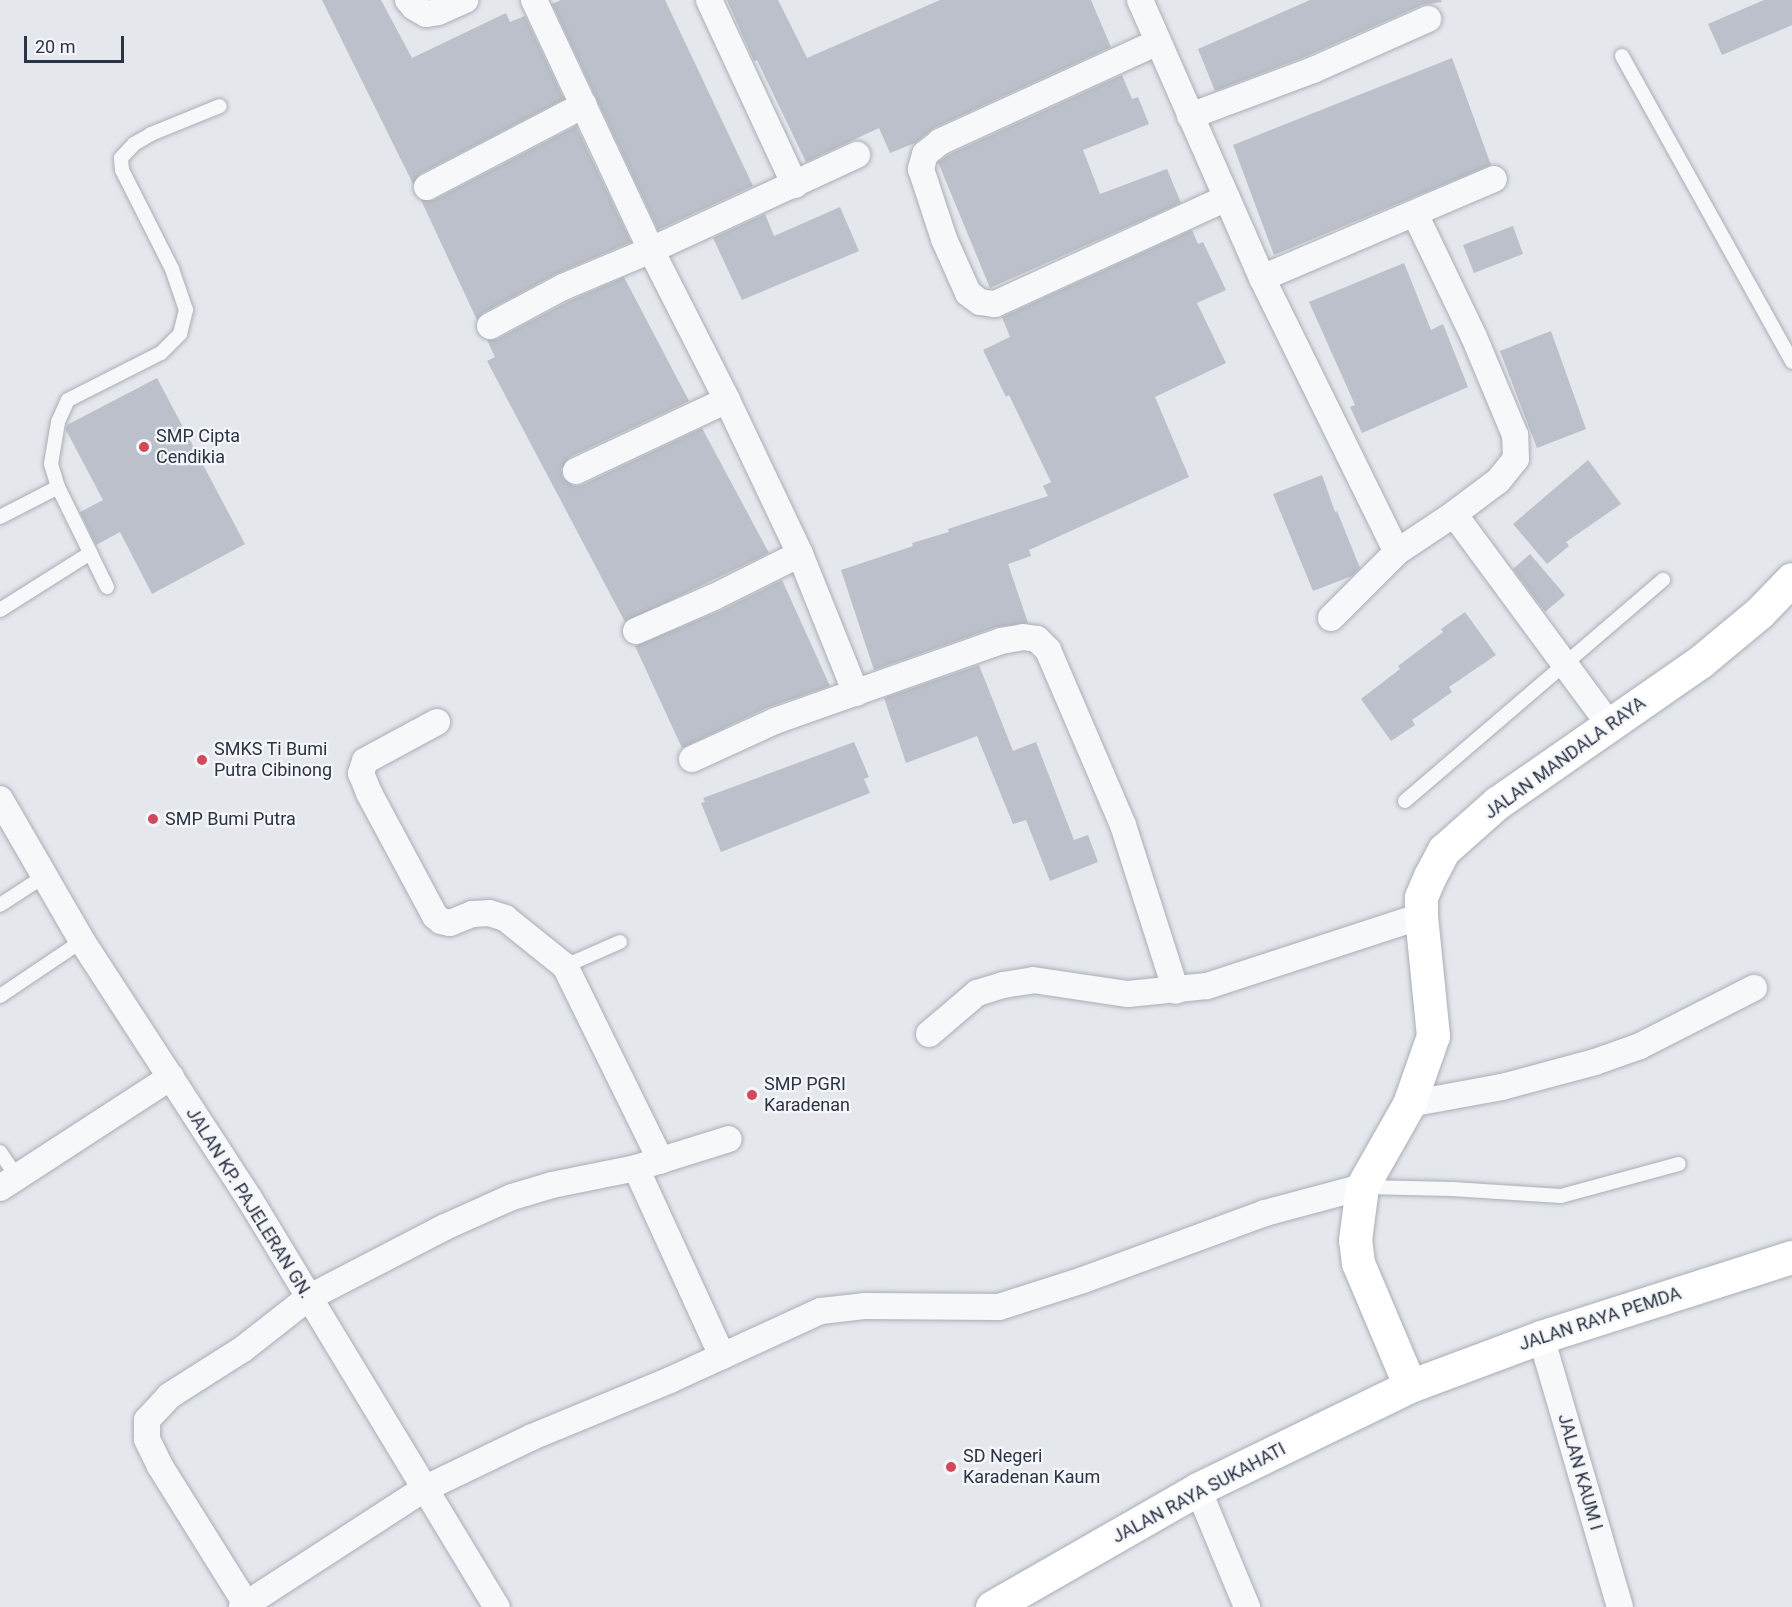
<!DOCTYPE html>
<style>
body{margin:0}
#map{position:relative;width:1792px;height:1607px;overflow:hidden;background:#e4e7ec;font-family:Roboto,sans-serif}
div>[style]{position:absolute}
.building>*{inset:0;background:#bbc0ca}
.roads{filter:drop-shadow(0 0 2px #a9aeb7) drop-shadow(0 0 2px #a9aeb7)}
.lane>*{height:14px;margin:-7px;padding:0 7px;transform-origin:7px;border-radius:7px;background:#f7f8fa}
.street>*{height:26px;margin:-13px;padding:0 13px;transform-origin:13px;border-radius:13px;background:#f7f8fa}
.secondary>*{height:33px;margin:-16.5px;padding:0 16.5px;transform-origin:16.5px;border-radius:16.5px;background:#fff}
.dots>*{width:16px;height:16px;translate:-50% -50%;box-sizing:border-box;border:3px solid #f4f6f9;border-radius:50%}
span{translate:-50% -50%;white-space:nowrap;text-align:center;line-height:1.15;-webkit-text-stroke:4.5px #f4f6f9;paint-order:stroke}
.poi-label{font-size:18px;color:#2b3445}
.left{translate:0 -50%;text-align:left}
.street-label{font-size:18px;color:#2b3445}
.scale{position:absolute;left:24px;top:36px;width:100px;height:27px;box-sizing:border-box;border:3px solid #2b3445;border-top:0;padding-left:8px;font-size:18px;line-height:21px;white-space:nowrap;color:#2b3445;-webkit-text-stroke:4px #f4f6f9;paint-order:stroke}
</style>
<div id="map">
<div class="building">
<div style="clip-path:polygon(322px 0,381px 0,412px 58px,506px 13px,510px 22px,525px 16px,564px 99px,420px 174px,413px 184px)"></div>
<div style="clip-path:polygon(561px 0,665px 0,753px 186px,658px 230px,552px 4px)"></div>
<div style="clip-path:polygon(727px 0,778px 0,807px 58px,940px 0,1091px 0,1111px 47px,934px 128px,915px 143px,890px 153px,879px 128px,806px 162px,757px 60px,754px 61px)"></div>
<div style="clip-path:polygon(1310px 0,1441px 0,1442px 2px,1422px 5px,1307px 56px,1215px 91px,1198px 49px)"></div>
<div style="clip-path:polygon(1764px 0,1792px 0,1792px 25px,1722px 55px,1708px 24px)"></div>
<div style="clip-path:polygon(1452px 58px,1491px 165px,1274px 255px,1233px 145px)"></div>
<div style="clip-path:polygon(1122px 75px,1132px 99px,1138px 97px,1149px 124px,1083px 150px,1100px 194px,1167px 169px,1181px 203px,990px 288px,938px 162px,948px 155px)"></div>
<div style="clip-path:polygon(576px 126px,631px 242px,556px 274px,483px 313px,477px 320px,421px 200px,434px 200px)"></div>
<div style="clip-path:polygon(840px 207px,859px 251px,742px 300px,713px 238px,765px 214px,774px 236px)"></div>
<div style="clip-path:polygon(1513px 226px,1523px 254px,1474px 273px,1463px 245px)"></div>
<div style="clip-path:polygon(1192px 230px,1198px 244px,1203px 242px,1226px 290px,1197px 303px,1226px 363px,1155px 397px,1189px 477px,1029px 550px,1031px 556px,1008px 564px,1028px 623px,996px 627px,874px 670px,841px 570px,913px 546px,912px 543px,949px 532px,948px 529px,1048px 496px,1043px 486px,1051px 482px,1009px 395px,1006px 397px,983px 350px,1010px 337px,1002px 317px)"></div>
<div style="clip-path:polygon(1404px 263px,1431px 330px,1443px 324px,1468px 387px,1362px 433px,1350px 407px,1355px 405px,1309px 302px)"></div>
<div style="clip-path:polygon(624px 277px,689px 401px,570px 457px,561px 469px,563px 478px,574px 486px,582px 485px,702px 428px,769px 553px,625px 622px,487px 361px,495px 357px,487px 340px,497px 339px,569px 301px)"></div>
<div style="clip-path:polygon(1551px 331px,1586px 429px,1537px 448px,1500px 351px)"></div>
<div style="clip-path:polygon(157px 378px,245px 544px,152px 594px,120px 532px,96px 545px,80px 512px,103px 500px,66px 430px,67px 425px)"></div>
<div style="clip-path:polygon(1588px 460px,1621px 504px,1566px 542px,1569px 546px,1547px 564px,1513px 524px)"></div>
<div style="clip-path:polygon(1322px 475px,1335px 512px,1337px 511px,1360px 568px,1352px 576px,1313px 591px,1273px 494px)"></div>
<div style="clip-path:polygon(1530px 554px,1565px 595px,1545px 612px,1513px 569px)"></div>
<div style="clip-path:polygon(782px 580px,830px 686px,769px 707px,682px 748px,635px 646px,720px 611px)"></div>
<div style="clip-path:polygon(1465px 612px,1496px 655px,1449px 687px,1452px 692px,1412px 720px,1415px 725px,1391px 741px,1361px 699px,1400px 669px,1398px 666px,1443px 632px,1441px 629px)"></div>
<div style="clip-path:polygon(979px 665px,1013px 751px,1036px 742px,1074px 840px,1088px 835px,1098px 862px,1050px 881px,1026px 820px,1013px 824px,977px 736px,906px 763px,884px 698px)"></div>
<div style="clip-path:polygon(854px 742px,869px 777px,864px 779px,870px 793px,721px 852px,701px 803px,705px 802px,703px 798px)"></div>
</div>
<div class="roads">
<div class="lane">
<div style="left:1622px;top:56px;width:350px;rotate:60.9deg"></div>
<div style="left:0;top:517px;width:65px;rotate:-27.3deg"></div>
<div style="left:107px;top:587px;width:111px;rotate:-116.1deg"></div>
<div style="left:58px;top:487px;width:24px;rotate:-107deg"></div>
<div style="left:51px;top:464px;width:43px;rotate:-80.5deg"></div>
<div style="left:58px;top:422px;width:24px;rotate:-66deg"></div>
<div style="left:68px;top:400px;width:104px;rotate:-26.8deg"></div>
<div style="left:161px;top:353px;width:27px;rotate:-45deg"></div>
<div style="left:180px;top:334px;width:25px;rotate:-76deg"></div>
<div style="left:186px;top:310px;width:43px;rotate:-108.9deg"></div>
<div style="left:172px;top:269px;width:111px;rotate:-116.8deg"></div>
<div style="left:122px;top:170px;width:12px;rotate:-95deg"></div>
<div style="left:121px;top:158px;width:19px;rotate:-47deg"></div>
<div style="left:134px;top:144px;width:20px;rotate:-30deg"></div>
<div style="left:151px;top:134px;width:74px;rotate:-22.1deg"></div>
<div style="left:0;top:610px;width:107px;rotate:-32.3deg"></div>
<div style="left:1405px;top:801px;width:340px;rotate:-40.6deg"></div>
<div style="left:0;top:905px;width:51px;rotate:-33.1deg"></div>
<div style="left:565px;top:966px;width:60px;rotate:-23.6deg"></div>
<div style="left:0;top:996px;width:99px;rotate:-33.9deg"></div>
<div style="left:0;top:1152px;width:30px;rotate:56deg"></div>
<div style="left:1364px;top:1187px;width:88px;rotate:1.3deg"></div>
<div style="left:1452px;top:1189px;width:109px;rotate:3.7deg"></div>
<div style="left:1561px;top:1196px;width:122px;rotate:-15.2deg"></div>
</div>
<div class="street">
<div style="left:408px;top:0;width:9px;rotate:49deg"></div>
<div style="left:414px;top:7px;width:14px;rotate:30deg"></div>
<div style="left:426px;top:14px;width:12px;rotate:-9deg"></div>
<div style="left:438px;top:12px;width:30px;rotate:-24deg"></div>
<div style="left:534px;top:0;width:276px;rotate:64.9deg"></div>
<div style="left:651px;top:250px;width:168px;rotate:63.1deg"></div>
<div style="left:727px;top:400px;width:170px;rotate:64.6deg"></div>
<div style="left:800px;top:554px;width:150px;rotate:68.1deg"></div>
<div style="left:709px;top:0;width:204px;rotate:65.1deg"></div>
<div style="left:1140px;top:0;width:304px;rotate:66.3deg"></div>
<div style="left:1262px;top:278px;width:305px;rotate:63.8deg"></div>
<div style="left:1158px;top:42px;width:240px;rotate:155.4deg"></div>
<div style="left:940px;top:142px;width:19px;rotate:141deg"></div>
<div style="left:925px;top:154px;width:16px;rotate:105deg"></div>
<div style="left:921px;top:169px;width:74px;rotate:71.8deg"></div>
<div style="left:944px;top:239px;width:59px;rotate:66deg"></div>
<div style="left:968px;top:293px;width:15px;rotate:37deg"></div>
<div style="left:980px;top:302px;width:15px;rotate:8deg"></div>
<div style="left:995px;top:304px;width:255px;rotate:-24.6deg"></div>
<div style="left:1190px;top:116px;width:131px;rotate:-20.5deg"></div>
<div style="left:1313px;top:70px;width:126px;rotate:-23.9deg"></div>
<div style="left:427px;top:187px;width:177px;rotate:-27.6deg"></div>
<div style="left:1262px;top:278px;width:252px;rotate:-23.1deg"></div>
<div style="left:490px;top:326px;width:83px;rotate:-28.1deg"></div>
<div style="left:563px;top:287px;width:95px;rotate:-22.8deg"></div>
<div style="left:651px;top:250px;width:227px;rotate:-24.8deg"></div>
<div style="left:576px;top:471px;width:167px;rotate:-25.2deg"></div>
<div style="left:1454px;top:514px;width:261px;rotate:53.6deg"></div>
<div style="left:1331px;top:618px;width:93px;rotate:-45deg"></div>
<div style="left:1397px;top:552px;width:69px;rotate:-33.7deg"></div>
<div style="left:1454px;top:514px;width:55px;rotate:-36.9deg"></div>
<div style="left:1498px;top:481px;width:28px;rotate:-51deg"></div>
<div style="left:1516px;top:459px;width:24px;rotate:-92deg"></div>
<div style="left:1515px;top:435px;width:106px;rotate:-112.7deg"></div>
<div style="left:1474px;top:337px;width:136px;rotate:-115.6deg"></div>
<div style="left:636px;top:631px;width:85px;rotate:-23.6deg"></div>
<div style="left:714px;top:597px;width:96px;rotate:-26.6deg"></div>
<div style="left:437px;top:722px;width:82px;rotate:151.6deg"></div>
<div style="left:365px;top:761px;width:13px;rotate:108deg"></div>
<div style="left:361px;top:773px;width:22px;rotate:68deg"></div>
<div style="left:369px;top:793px;width:140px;rotate:61.8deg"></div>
<div style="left:435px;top:916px;width:8px;rotate:40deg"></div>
<div style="left:441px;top:921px;width:9px;rotate:13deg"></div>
<div style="left:450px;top:923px;width:24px;rotate:-22deg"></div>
<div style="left:472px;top:914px;width:17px;rotate:-3deg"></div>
<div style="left:489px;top:913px;width:17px;rotate:17deg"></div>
<div style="left:505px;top:918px;width:77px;rotate:38.7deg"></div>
<div style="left:565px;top:966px;width:217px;rotate:63.8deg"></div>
<div style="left:692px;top:759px;width:91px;rotate:-24.6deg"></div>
<div style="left:775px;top:721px;width:240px;rotate:-19.5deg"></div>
<div style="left:1001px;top:641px;width:22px;rotate:-10deg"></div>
<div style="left:1023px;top:637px;width:14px;rotate:8deg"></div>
<div style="left:1037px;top:639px;width:16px;rotate:45deg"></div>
<div style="left:1048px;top:650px;width:190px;rotate:66.8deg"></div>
<div style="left:1123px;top:825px;width:174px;rotate:72.3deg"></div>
<div style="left:0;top:799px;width:164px;rotate:60deg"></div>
<div style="left:82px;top:941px;width:306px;rotate:57deg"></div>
<div style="left:249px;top:1198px;width:478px;rotate:58.8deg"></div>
<div style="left:929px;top:1034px;width:63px;rotate:-40.5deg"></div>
<div style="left:977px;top:993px;width:27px;rotate:-17deg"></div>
<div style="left:1003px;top:985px;width:30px;rotate:-9deg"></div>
<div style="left:1033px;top:980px;width:96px;rotate:8.4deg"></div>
<div style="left:1128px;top:994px;width:79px;rotate:-5.8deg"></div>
<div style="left:1207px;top:986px;width:225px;rotate:-18.1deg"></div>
<div style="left:1409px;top:1104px;width:95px;rotate:-10.4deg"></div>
<div style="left:1502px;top:1087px;width:96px;rotate:-15deg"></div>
<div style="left:1595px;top:1062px;width:48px;rotate:-19.6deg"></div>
<div style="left:1640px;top:1046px;width:128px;rotate:-27deg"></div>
<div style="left:636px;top:1168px;width:207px;rotate:65.4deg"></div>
<div style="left:0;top:1188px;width:204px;rotate:-33deg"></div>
<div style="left:1541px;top:1337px;width:281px;rotate:73.7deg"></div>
<div style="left:1198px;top:1489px;width:128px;rotate:67.4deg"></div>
<div style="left:242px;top:1607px;width:217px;rotate:-33deg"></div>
<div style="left:424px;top:1489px;width:120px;rotate:-25.7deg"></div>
<div style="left:532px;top:1437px;width:149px;rotate:-22.4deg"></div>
<div style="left:670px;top:1380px;width:166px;rotate:-24.6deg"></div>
<div style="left:821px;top:1311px;width:43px;rotate:-6.6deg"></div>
<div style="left:864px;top:1306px;width:135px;rotate:0.4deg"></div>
<div style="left:999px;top:1307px;width:88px;rotate:-17.8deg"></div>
<div style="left:1083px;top:1280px;width:194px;rotate:-20.2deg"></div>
<div style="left:1265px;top:1213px;width:100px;rotate:-15deg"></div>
<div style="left:248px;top:1607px;width:166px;rotate:-122deg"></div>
<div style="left:160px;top:1466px;width:30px;rotate:-116deg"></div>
<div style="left:147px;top:1439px;width:19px;rotate:-90deg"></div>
<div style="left:147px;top:1420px;width:33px;rotate:-47deg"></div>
<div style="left:169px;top:1396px;width:88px;rotate:-32.4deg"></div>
<div style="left:243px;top:1349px;width:83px;rotate:-38.1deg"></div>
<div style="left:308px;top:1298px;width:154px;rotate:-27.4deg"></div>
<div style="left:445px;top:1227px;width:73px;rotate:-24.1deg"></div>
<div style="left:512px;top:1197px;width:42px;rotate:-16.7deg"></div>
<div style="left:552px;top:1185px;width:86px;rotate:-11.4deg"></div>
<div style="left:636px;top:1168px;width:97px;rotate:-17.3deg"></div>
</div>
<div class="secondary">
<div style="left:1410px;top:1386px;width:134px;rotate:-112.9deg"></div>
<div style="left:1358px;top:1263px;width:23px;rotate:-97deg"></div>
<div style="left:1355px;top:1240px;width:53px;rotate:-82.5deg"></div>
<div style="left:1362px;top:1187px;width:95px;rotate:-60.5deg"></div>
<div style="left:1409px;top:1104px;width:72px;rotate:-70.6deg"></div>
<div style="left:1433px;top:1036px;width:121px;rotate:-95.7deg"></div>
<div style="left:1421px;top:916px;width:19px;rotate:-90deg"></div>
<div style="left:1421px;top:897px;width:23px;rotate:-67deg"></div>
<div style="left:1430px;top:876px;width:30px;rotate:-62deg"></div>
<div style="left:1444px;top:850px;width:71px;rotate:-41.6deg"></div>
<div style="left:1497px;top:803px;width:247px;rotate:-34.8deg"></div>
<div style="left:1700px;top:662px;width:77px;rotate:-39.7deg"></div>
<div style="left:1759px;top:613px;width:47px;rotate:-45.9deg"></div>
<div style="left:992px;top:1607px;width:237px;rotate:-29.8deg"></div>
<div style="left:1198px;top:1489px;width:236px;rotate:-25.9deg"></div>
<div style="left:1410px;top:1386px;width:140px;rotate:-20.5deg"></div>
<div style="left:1541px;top:1337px;width:263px;rotate:-17.7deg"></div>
</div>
</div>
<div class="dots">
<div style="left:144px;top:447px;background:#d1495b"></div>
<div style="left:202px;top:760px;background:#d1495b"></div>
<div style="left:153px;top:819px;background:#d1495b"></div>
<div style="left:752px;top:1095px;background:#d1495b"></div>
<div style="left:951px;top:1467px;background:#d1495b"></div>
</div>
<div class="poi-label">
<span class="left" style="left:156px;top:447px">SMP Cipta<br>Cendikia</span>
<span class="left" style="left:214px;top:760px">SMKS Ti Bumi<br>Putra Cibinong</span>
<span class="left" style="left:165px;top:819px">SMP Bumi Putra</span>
<span class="left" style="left:764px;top:1095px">SMP PGRI<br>Karadenan</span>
<span class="left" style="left:963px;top:1467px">SD Negeri<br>Karadenan Kaum</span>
</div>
<div class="street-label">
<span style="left:1565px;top:758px;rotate:-36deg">JALAN MANDALA RAYA</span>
<span style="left:249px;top:1203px;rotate:58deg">JALAN KP. PAJELERAN GN.</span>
<span style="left:1600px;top:1319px;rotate:-18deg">JALAN RAYA PEMDA</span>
<span style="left:1580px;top:1472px;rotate:74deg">JALAN KAUM I</span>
<span style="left:1199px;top:1493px;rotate:-28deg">JALAN RAYA SUKAHATI</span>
</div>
<div class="scale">20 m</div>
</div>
